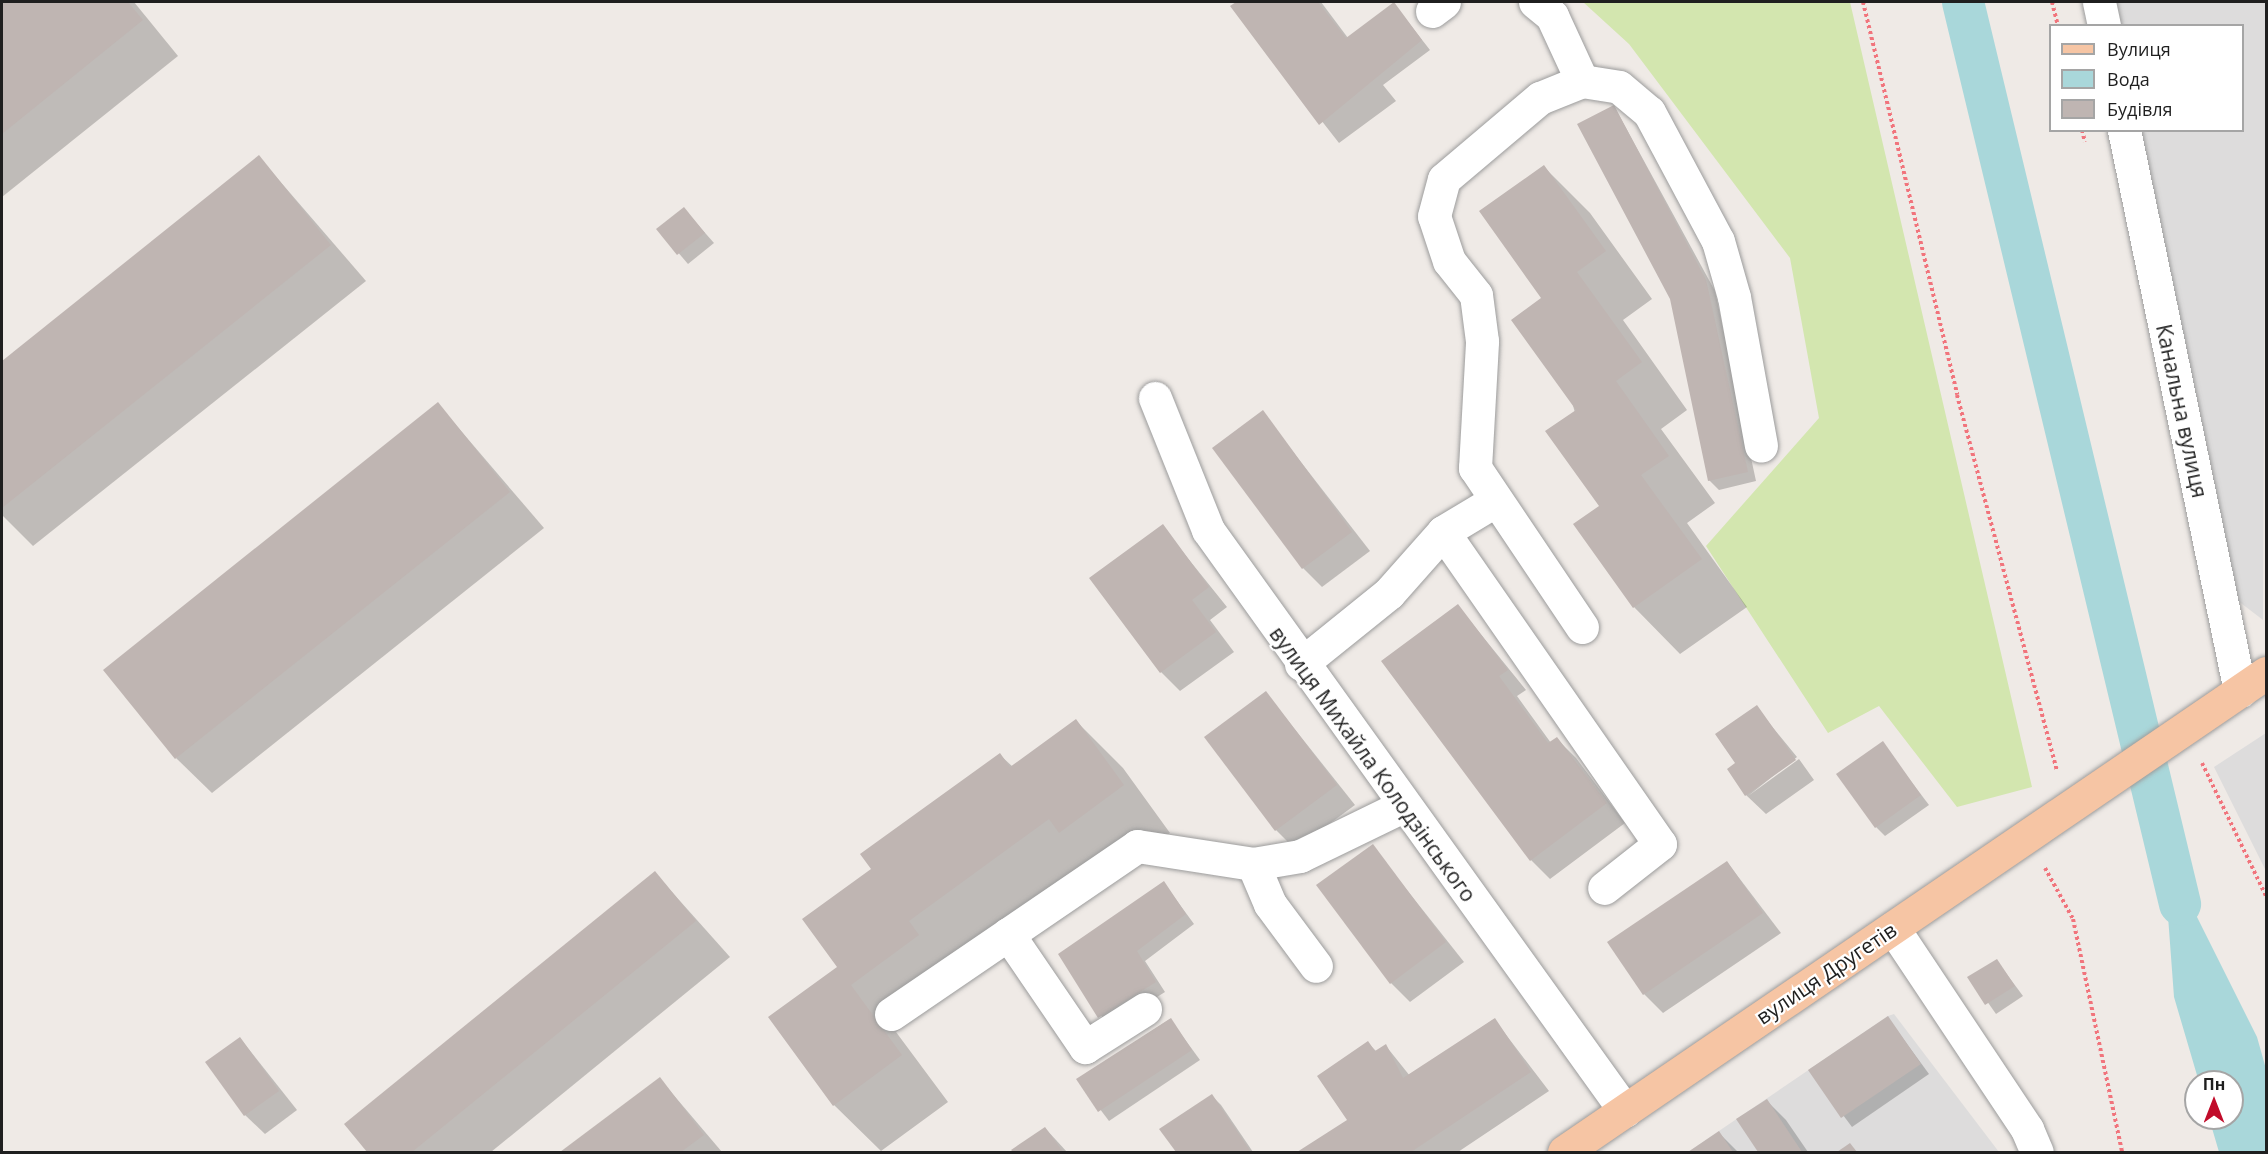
<!DOCTYPE html>
<meta charset="utf-8">
<style>
body{margin:0}
#map{position:relative;width:2268px;height:1154px;overflow:hidden;background:#efeae6;font-family:"Open Sans",sans-serif}
div>[style]{position:absolute}
.residential>*{inset:0;background:#dddcdc}
.grass>*{inset:0;background:#d3e6af}
.water>*{inset:0;background:#a9d7da}
.shadow>*{inset:0;background:#0003}
.canal>*{height:42px;margin:-21px;padding:0 21px;transform-origin:21px;border-radius:21px;background:#a9d7da}
.building>*{inset:0;background:#bfb5b2}
.path>*{height:4px;margin-top:-2px;transform-origin:0;background:repeating-linear-gradient(90deg,#f1747c 0 3px,transparent 0 6px)}
.roads{filter:drop-shadow(0 0 2px #9c9c9c) drop-shadow(0 0 2px #9c9c9c)}
.minor>*{height:33px;margin:-16.5px;padding:0 16.5px;transform-origin:16.5px;border-radius:16.5px;background:#fff}
.major>*{height:33px;margin:-16.5px;padding:0 16.5px;transform-origin:16.5px;border-radius:16.5px;background:#f6c5a4}
span{translate:-50% -50%;white-space:nowrap;text-align:center;line-height:1.15;-webkit-text-stroke:4.5px #fff;paint-order:stroke}
.street-label{font-size:21px;color:#1f1f1f}
.frame{position:absolute;inset:0;border:3px solid #1f1f1f;pointer-events:none}
.legend{position:absolute;left:2049px;top:24px;width:195px;height:108px;box-sizing:border-box;background:#fff;border:2px solid #a5a5a5;margin:0;padding:8px 10px;list-style:none;font-size:18px;color:#1f1f1f}
.legend li{display:flex;align-items:center;gap:12px;height:30px}
.legend b{width:30px;border:2px solid #a5a5a5}
.north{position:absolute;left:2184px;top:1070px;width:60px;height:60px;box-sizing:border-box;background:#fff;border:2px solid #a5a5a5;border-radius:50%;rotate:0deg;font-size:16px;font-weight:700;line-height:24px;text-align:center;color:#1f1f1f}
.north::after{content:'';display:block;margin:auto;width:21px;height:27px;background:#c10c2a;clip-path:polygon(50% 0,100% 100%,50% 72%,0 100%)}
</style>
<div id="map">
<div class="residential">
<div style="clip-path:polygon(2112px 2px,2266px 2px,2263px 620px,2233px 597px,2137px 131px,2242px 130px,2242px 26px,2115px 25px)"></div>
<div style="clip-path:polygon(2266px 733px,2266px 871px,2214px 767px)"></div>
<div style="clip-path:polygon(1894px 1014px,1999px 1152px,1688px 1152px,1888px 1016px)"></div>
</div>
<div class="grass">
<div style="clip-path:polygon(1583px 2px,1850px 2px,2032px 787px,1957px 807px,1879px 706px,1828px 733px,1706px 546px,1819px 418px,1790px 258px,1629px 44px)"></div>
</div>
<div class="water">
<div style="clip-path:polygon(2163px 849px,2257px 1037px,2266px 1069px,2266px 1152px,2219px 1152px,2209px 1118px,2232px 1118px,2232px 1082px,2199px 1082px,2174px 997px)"></div>
</div>
<div class="shadow">
<div style="clip-path:polygon(2px 2px,134px 2px,178px 56px,2px 197px)"></div>
<div style="clip-path:polygon(1239px 2px,1321px 2px,1348px 38px,1394px 4px,1430px 50px,1383px 85px,1396px 101px,1339px 143px,1232px 6px)"></div>
<div style="clip-path:polygon(1614px 106px,1715px 291px,1756px 481px,1719px 490px,1709px 480px,1671px 299px)"></div>
<div style="clip-path:polygon(259px 157px,366px 281px,33px 546px,2px 515px,2px 363px)"></div>
<div style="clip-path:polygon(1544px 167px,1590px 213px,1652px 299px,1623px 320px,1687px 410px,1661px 429px,1715px 503px,1687px 523px,1747px 607px,1680px 654px,1634px 607px,1601px 506px,1543px 298px)"></div>
<div style="clip-path:polygon(684px 209px,714px 243px,688px 264px,658px 229px)"></div>
<div style="clip-path:polygon(438px 404px,544px 528px,212px 793px,176px 758px)"></div>
<div style="clip-path:polygon(1262px 412px,1370px 551px,1322px 587px,1303px 568px)"></div>
<div style="clip-path:polygon(1162px 526px,1227px 607px,1210px 620px,1234px 652px,1180px 691px,1161px 672px)"></div>
<div style="clip-path:polygon(1458px 606px,1526px 690px,1517px 696px,1551px 743px,1557px 739px,1576px 758px,1625px 823px,1550px 879px,1531px 860px)"></div>
<div style="clip-path:polygon(1266px 693px,1355px 805px,1295px 849px,1276px 830px)"></div>
<div style="clip-path:polygon(1756px 707px,1797px 757px,1748px 796px,1799px 759px,1814px 780px,1766px 814px,1746px 795px,1738px 763px)"></div>
<div style="clip-path:polygon(1076px 721px,1123px 768px,1170px 833px,896px 1032px,948px 1102px,881px 1151px,834px 1105px,839px 967px,873px 869px,1000px 755px,1013px 767px)"></div>
<div style="clip-path:polygon(1882px 743px,1929px 805px,1885px 836px,1876px 827px)"></div>
<div style="clip-path:polygon(1372px 846px,1464px 962px,1410px 1002px,1391px 983px)"></div>
<div style="clip-path:polygon(1727px 862px,1781px 933px,1663px 1013px,1644px 994px)"></div>
<div style="clip-path:polygon(655px 873px,730px 957px,491px 1152px,369px 1152px,346px 1124px)"></div>
<div style="clip-path:polygon(1164px 883px,1194px 924px,1145px 961px,1165px 992px,1109px 1027px,1060px 954px)"></div>
<div style="clip-path:polygon(1997px 961px,2023px 996px,1996px 1014px,1970px 977px)"></div>
<div style="clip-path:polygon(1888px 1018px,1929px 1074px,1852px 1127px,1810px 1071px)"></div>
<div style="clip-path:polygon(1170px 1019px,1200px 1060px,1109px 1121px,1078px 1080px)"></div>
<div style="clip-path:polygon(1494px 1019px,1549px 1091px,1458px 1152px,1300px 1152px,1349px 1120px,1368px 1043px,1377px 1052px,1386px 1046px,1410px 1076px)"></div>
<div style="clip-path:polygon(240px 1038px,297px 1110px,265px 1134px,245px 1115px)"></div>
<div style="clip-path:polygon(660px 1079px,722px 1152px,562px 1152px)"></div>
<div style="clip-path:polygon(1212px 1096px,1221px 1105px,1253px 1152px,1178px 1152px,1162px 1129px)"></div>
<div style="clip-path:polygon(1767px 1101px,1786px 1120px,1808px 1152px,1760px 1152px,1738px 1120px)"></div>
<div style="clip-path:polygon(1045px 1128px,1067px 1152px,1015px 1152px,1013px 1150px)"></div>
<div style="clip-path:polygon(1719px 1133px,1738px 1152px,1691px 1152px)"></div>
</div>
<div class="canal">
<div style="left:1963px;top:2px;width:928px;rotate:76.47deg"></div>
</div>
<div class="building">
<div style="clip-path:polygon(2px 2px,128px 2px,143px 20px,2px 134px)"></div>
<div style="clip-path:polygon(1236px 2px,1318px 2px,1346px 38px,1394px 2px,1422px 40px,1319px 125px,1230px 6px)"></div>
<div style="clip-path:polygon(1614px 105px,1706px 280px,1748px 472px,1708px 481px,1670px 299px,1577px 124px)"></div>
<div style="clip-path:polygon(259px 155px,331px 245px,2px 508px,2px 361px)"></div>
<div style="clip-path:polygon(1544px 165px,1606px 251px,1577px 272px,1642px 362px,1616px 381px,1669px 456px,1641px 475px,1702px 559px,1633px 608px,1573px 524px,1599px 506px,1545px 431px,1576px 410px,1511px 320px,1541px 298px,1479px 211px)"></div>
<div style="clip-path:polygon(684px 207px,705px 233px,677px 255px,656px 229px)"></div>
<div style="clip-path:polygon(438px 402px,510px 492px,175px 759px,103px 670px)"></div>
<div style="clip-path:polygon(1263px 410px,1352px 532px,1302px 569px,1212px 448px)"></div>
<div style="clip-path:polygon(1163px 524px,1209px 587px,1192px 600px,1216px 632px,1160px 673px,1089px 578px)"></div>
<div style="clip-path:polygon(1458px 604px,1508px 670px,1499px 676px,1548px 743px,1557px 737px,1607px 803px,1530px 861px,1381px 661px)"></div>
<div style="clip-path:polygon(1266px 691px,1337px 785px,1275px 831px,1204px 737px)"></div>
<div style="clip-path:polygon(1757px 705px,1796px 760px,1745px 796px,1727px 769px,1735px 763px,1715px 734px)"></div>
<div style="clip-path:polygon(1076px 719px,1124px 785px,1059px 833px,1049px 819px,909px 921px,919px 935px,851px 985px,902px 1055px,833px 1106px,768px 1017px,837px 967px,802px 919px,871px 869px,860px 854px,1000px 753px,1010px 767px)"></div>
<div style="clip-path:polygon(1883px 741px,1921px 795px,1875px 828px,1836px 774px)"></div>
<div style="clip-path:polygon(1373px 844px,1446px 942px,1390px 984px,1316px 885px)"></div>
<div style="clip-path:polygon(1727px 861px,1763px 913px,1643px 995px,1607px 942px)"></div>
<div style="clip-path:polygon(655px 871px,696px 921px,412px 1152px,367px 1152px,344px 1124px)"></div>
<div style="clip-path:polygon(1164px 881px,1186px 914px,1137px 951px,1156px 982px,1098px 1018px,1058px 954px)"></div>
<div style="clip-path:polygon(1997px 959px,2015px 986px,1985px 1005px,1967px 977px)"></div>
<div style="clip-path:polygon(1888px 1016px,1921px 1064px,1841px 1118px,1808px 1070px)"></div>
<div style="clip-path:polygon(1171px 1018px,1192px 1050px,1098px 1112px,1076px 1079px)"></div>
<div style="clip-path:polygon(1495px 1018px,1531px 1072px,1411px 1152px,1297px 1152px,1347px 1120px,1317px 1076px,1368px 1041px,1375px 1051px,1386px 1044px,1403px 1078px)"></div>
<div style="clip-path:polygon(240px 1037px,279px 1091px,244px 1116px,205px 1062px)"></div>
<div style="clip-path:polygon(660px 1077px,704px 1135px,681px 1152px,560px 1152px)"></div>
<div style="clip-path:polygon(1212px 1094px,1251px 1152px,1176px 1152px,1159px 1129px)"></div>
<div style="clip-path:polygon(1767px 1099px,1802px 1152px,1758px 1152px,1736px 1119px)"></div>
<div style="clip-path:polygon(1045px 1127px,1063px 1152px,1013px 1152px,1011px 1150px)"></div>
<div style="clip-path:polygon(1719px 1131px,1733px 1152px,1688px 1152px)"></div>
<div style="clip-path:polygon(1850px 1143px,1857px 1152px,1837px 1152px)"></div>
</div>
<div class="path">
<div style="left:1863px;top:2px;width:404px;rotate:76.5deg"></div>
<div style="left:1957px;top:395px;width:389px;rotate:75.1deg"></div>
<div style="left:2052px;top:2px;width:25px;rotate:76deg"></div>
<div style="left:2082px;top:130px;width:12px;rotate:76deg"></div>
<div style="left:2202px;top:763px;width:148px;rotate:64.3deg"></div>
<div style="left:2045px;top:868px;width:58px;rotate:61.2deg"></div>
<div style="left:2073px;top:919px;width:238px;rotate:78.1deg"></div>
</div>
<div class="roads">
<div class="minor">
<div style="left:1535px;top:2px;width:22px;rotate:39deg"></div>
<div style="left:1552px;top:16px;width:72px;rotate:65.2deg"></div>
<div style="left:2099px;top:2px;width:25px;rotate:78deg"></div>
<div style="left:1432px;top:11px;width:15px;rotate:-37deg"></div>
<div style="left:2124px;top:130px;width:573px;rotate:78.32deg"></div>
<div style="left:1155px;top:398px;width:142px;rotate:68.1deg"></div>
<div style="left:1208px;top:530px;width:715px;rotate:54.33deg"></div>
<div style="left:1443px;top:532px;width:380px;rotate:55.2deg"></div>
<div style="left:1660px;top:844px;width:71px;rotate:141.8deg"></div>
<div style="left:1582px;top:627px;width:192px;rotate:-123.9deg"></div>
<div style="left:1475px;top:468px;width:127px;rotate:-86.8deg"></div>
<div style="left:1482px;top:341px;width:46px;rotate:-97.4deg"></div>
<div style="left:1476px;top:295px;width:43px;rotate:-128.5deg"></div>
<div style="left:1449px;top:261px;width:47px;rotate:-108.4deg"></div>
<div style="left:1434px;top:216px;width:38px;rotate:-75deg"></div>
<div style="left:1444px;top:179px;width:126px;rotate:-40.2deg"></div>
<div style="left:1540px;top:98px;width:45px;rotate:-22deg"></div>
<div style="left:1582px;top:81px;width:37px;rotate:9deg"></div>
<div style="left:1619px;top:87px;width:39px;rotate:40deg"></div>
<div style="left:1649px;top:112px;width:146px;rotate:61.9deg"></div>
<div style="left:1718px;top:241px;width:58px;rotate:74.1deg"></div>
<div style="left:1734px;top:297px;width:151px;rotate:79.7deg"></div>
<div style="left:1301px;top:664px;width:113px;rotate:-38.9deg"></div>
<div style="left:1389px;top:593px;width:81px;rotate:-48.5deg"></div>
<div style="left:1443px;top:532px;width:58px;rotate:-31deg"></div>
<div style="left:1253px;top:864px;width:43px;rotate:67deg"></div>
<div style="left:1270px;top:904px;width:77px;rotate:53.4deg"></div>
<div style="left:1893px;top:928px;width:242px;rotate:56.3deg"></div>
<div style="left:2027px;top:1129px;width:25px;rotate:67deg"></div>
<div style="left:1008px;top:934px;width:137px;rotate:55.7deg"></div>
<div style="left:1085px;top:1047px;width:71px;rotate:-32.3deg"></div>
<div style="left:891px;top:1014px;width:298px;rotate:-34.3deg"></div>
<div style="left:1137px;top:846px;width:117px;rotate:8.8deg"></div>
<div style="left:1253px;top:864px;width:48px;rotate:-9.7deg"></div>
<div style="left:1300px;top:856px;width:114px;rotate:-25.9deg"></div>
</div>
<div class="major">
<div style="left:1564px;top:1152px;width:850px;rotate:-34.31deg"></div>
</div>
</div>
<div class="street-label">
<span style="left:2182px;top:411px;rotate:78deg">Канальна вулиця</span>
<span style="left:1373px;top:764px;rotate:54deg">вулиця Михайла Колодзінського</span>
<span style="left:1826px;top:973px;rotate:-34deg">вулиця Другетів</span>
</div>
<div class="frame"></div>
<ul class="legend">
<li><b style="height:8px;background:#f6c5a4"></b>Вулиця</li>
<li><b style="height:16px;background:#a9d7da"></b>Вода</li>
<li><b style="height:16px;background:#bfb5b2"></b>Будівля</li>
</ul>
<div class="north">Пн</div>
</div>
